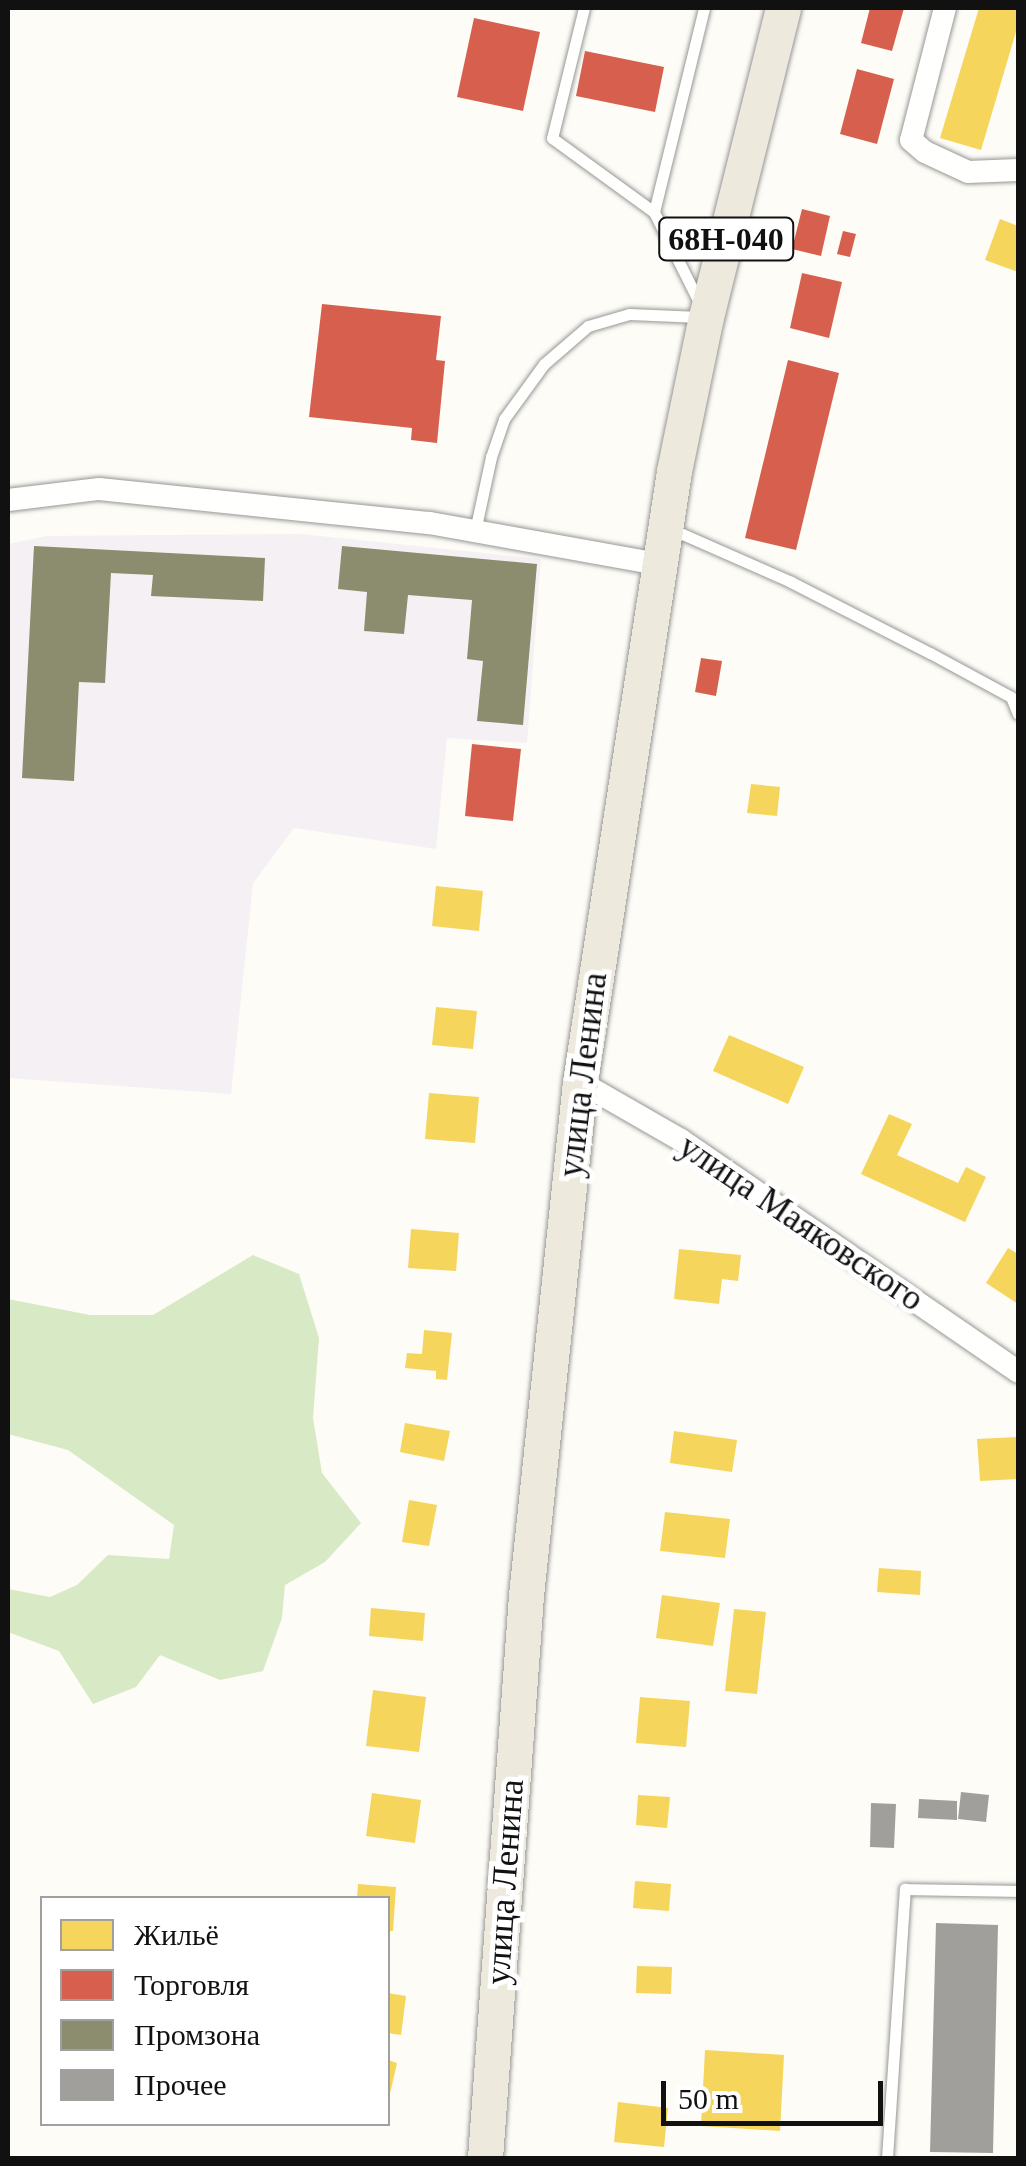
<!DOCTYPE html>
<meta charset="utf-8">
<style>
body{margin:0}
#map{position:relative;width:1026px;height:2166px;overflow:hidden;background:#fdfcf7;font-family:"Times New Roman",serif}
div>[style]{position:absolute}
.industrial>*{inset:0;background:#f5f0f3}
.forest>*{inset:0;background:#d8eac5}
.homes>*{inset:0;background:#f6d55c}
.shops>*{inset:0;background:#d6604d}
.industry>*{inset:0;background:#8c8c6e}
.building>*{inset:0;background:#a19f9c}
.roads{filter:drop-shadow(0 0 2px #979795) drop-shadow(0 0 2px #979795)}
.service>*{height:11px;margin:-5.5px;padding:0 5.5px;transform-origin:5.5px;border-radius:5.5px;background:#fffffe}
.minor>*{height:22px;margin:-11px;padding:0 11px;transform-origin:11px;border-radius:11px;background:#fffffe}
.primary>*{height:35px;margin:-17.5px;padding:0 17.5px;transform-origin:17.5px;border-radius:17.5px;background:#ede9dc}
span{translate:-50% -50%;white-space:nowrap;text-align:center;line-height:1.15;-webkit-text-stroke:10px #fff;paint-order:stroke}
.shield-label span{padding:2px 8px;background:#fff;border:2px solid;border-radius:8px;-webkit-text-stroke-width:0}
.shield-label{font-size:32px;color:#111;font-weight:700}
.street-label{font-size:35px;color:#111}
.frame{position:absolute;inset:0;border:10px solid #111;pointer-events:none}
.legend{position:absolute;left:40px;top:1896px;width:350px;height:230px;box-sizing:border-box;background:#fff;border:2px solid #a0a0a0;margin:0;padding:12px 18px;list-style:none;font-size:30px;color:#111}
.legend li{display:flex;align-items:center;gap:20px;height:50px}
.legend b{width:50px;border:2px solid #a0a0a0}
.scale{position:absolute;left:661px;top:2081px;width:222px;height:45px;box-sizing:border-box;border:5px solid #111;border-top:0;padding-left:12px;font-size:30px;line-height:35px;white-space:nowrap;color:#111;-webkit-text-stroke:8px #fff;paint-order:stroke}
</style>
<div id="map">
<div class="industrial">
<div style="clip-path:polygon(301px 534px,541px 559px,527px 743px,447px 738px,436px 849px,294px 828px,253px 883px,231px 1094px,8px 1078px,8px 544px,47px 536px)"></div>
</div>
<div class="forest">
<div style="clip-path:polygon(253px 1255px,299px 1274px,319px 1338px,313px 1418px,322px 1473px,361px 1523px,325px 1562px,285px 1585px,282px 1618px,263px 1671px,220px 1680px,160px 1655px,136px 1687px,93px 1704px,59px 1651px,8px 1632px,8px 1589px,50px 1597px,77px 1585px,108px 1555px,169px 1559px,174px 1525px,68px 1450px,8px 1434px,8px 1299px,90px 1315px,153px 1315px)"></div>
</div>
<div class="homes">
<div style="clip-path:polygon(979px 8px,1018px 8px,1018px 25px,981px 150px,940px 138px)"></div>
<div style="clip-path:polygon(1000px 219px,1018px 226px,1018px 272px,985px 260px)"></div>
<div style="clip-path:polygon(751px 784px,780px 787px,777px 816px,747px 813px)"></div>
<div style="clip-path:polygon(436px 886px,483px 891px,479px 931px,432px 926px)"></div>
<div style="clip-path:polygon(436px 1007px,477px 1011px,473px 1049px,432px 1045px)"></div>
<div style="clip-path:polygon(729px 1035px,804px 1067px,788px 1104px,713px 1071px)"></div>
<div style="clip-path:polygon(429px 1093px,479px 1097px,475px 1143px,425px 1139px)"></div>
<div style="clip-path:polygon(889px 1114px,912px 1124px,897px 1155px,958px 1183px,966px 1167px,986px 1177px,965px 1222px,861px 1174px)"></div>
<div style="clip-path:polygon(411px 1229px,459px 1233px,456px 1271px,408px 1268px)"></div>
<div style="clip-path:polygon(1008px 1248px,1018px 1254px,1018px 1304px,986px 1283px)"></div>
<div style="clip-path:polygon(679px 1249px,741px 1255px,738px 1281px,722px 1279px,719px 1304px,674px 1299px)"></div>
<div style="clip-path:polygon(424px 1330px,452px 1333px,447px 1380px,436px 1379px,436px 1371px,405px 1368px,407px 1353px,422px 1354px)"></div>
<div style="clip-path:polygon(405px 1423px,450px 1431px,444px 1461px,400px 1452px)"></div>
<div style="clip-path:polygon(674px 1431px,737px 1440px,732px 1472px,670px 1463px)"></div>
<div style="clip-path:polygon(1018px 1437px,1018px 1479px,980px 1481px,977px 1439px)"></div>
<div style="clip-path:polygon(409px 1500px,437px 1505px,429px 1546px,402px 1542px)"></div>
<div style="clip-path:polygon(665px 1512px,730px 1519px,725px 1558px,660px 1551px)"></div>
<div style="clip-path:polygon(879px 1568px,921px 1571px,920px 1595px,877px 1592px)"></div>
<div style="clip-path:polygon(662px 1595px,720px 1603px,713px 1646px,656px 1638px)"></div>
<div style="clip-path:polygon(371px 1608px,425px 1613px,423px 1641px,369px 1636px)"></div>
<div style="clip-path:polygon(734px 1609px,766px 1612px,757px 1694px,725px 1691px)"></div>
<div style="clip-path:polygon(373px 1690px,426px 1697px,419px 1752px,366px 1746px)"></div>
<div style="clip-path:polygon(640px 1697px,690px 1701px,686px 1747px,636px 1743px)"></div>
<div style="clip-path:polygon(372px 1793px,421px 1800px,415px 1843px,366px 1836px)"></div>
<div style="clip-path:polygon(638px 1795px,670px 1797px,667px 1828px,636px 1825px)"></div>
<div style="clip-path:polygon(635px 1881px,671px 1884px,669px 1911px,633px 1908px)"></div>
<div style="clip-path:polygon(358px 1884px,396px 1887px,393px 1931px,388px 1931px,388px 1898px,357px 1898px)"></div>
<div style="clip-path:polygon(637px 1966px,672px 1967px,671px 1994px,636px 1993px)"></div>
<div style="clip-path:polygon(388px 1993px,406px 1996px,401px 2035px,388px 2033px)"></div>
<div style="clip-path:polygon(705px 2050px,784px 2055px,780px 2131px,701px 2126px)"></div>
<div style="clip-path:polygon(388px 2060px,397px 2063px,389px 2098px,388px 2098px)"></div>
<div style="clip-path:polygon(618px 2102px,668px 2108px,664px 2147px,614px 2142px)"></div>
</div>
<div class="shops">
<div style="clip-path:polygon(870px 8px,904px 8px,892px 51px,861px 43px)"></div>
<div style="clip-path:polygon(474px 18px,540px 32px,523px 111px,457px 97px)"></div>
<div style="clip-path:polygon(585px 51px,664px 67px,655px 112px,576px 96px)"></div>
<div style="clip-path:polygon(857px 69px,894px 79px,877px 144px,840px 134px)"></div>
<div style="clip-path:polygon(802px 209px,830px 216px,821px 256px,792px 249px)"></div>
<div style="clip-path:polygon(843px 231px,856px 234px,850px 257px,837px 254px)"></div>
<div style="clip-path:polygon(802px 273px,842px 282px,829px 338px,790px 328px)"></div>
<div style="clip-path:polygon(322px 304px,441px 316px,436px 360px,445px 361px,437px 443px,411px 440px,412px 428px,309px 417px)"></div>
<div style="clip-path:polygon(788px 360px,839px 373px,796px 550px,745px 538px)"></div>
<div style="clip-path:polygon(701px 658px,722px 661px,716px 696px,695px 692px)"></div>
<div style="clip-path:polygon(472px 744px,521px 749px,513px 821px,465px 816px)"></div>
</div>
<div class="industry">
<div style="clip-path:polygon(34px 546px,265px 558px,263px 601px,151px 596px,153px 575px,111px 573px,105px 683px,79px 682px,74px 781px,22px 778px)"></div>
<div style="clip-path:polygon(342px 546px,537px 564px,523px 725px,477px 721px,483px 661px,467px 659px,472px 600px,408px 595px,404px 634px,364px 631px,367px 592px,338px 589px)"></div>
</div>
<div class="building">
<div style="clip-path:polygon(961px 1792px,989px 1795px,986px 1822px,958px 1819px)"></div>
<div style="clip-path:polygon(919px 1799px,957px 1801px,957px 1820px,918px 1818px)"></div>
<div style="clip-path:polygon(871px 1803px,896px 1804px,894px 1848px,870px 1847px)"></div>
<div style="clip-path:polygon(936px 1923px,998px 1925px,993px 2153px,930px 2152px)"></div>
</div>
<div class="roads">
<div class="service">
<div style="left:584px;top:8px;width:134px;rotate:103.8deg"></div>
<div style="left:552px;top:138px;width:126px;rotate:36deg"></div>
<div style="left:701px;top:306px;width:105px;rotate:-116.6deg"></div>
<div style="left:654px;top:212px;width:210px;rotate:-76.2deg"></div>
<div style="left:671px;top:529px;width:131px;rotate:23.8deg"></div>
<div style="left:791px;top:582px;width:156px;rotate:27.1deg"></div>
<div style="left:930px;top:653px;width:92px;rotate:28.5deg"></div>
<div style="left:1011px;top:697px;width:18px;rotate:68deg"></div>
<div style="left:475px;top:531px;width:76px;rotate:-77.8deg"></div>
<div style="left:491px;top:457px;width:40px;rotate:-71.1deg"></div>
<div style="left:504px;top:419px;width:68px;rotate:-54deg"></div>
<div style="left:544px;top:364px;width:58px;rotate:-40.8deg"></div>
<div style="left:588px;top:326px;width:43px;rotate:-16.3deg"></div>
<div style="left:629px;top:314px;width:71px;rotate:2.4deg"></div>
<div style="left:887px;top:2158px;width:270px;rotate:-86.2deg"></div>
<div style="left:905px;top:1889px;width:113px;rotate:1deg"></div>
</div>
<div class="minor">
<div style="left:945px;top:8px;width:136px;rotate:104.4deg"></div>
<div style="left:911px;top:140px;width:18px;rotate:41deg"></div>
<div style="left:925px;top:152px;width:47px;rotate:24.9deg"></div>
<div style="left:968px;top:172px;width:50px;rotate:-2.3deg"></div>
<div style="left:8px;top:500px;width:92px;rotate:-6.9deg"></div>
<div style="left:99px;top:489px;width:333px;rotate:5.9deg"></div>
<div style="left:430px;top:523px;width:237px;rotate:10.2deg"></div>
<div style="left:580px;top:1082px;width:116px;rotate:29.9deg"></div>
<div style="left:681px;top:1140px;width:409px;rotate:34.5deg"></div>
</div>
<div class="primary">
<div style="left:485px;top:2158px;width:564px;rotate:-85.83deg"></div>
<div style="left:526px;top:1595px;width:516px;rotate:-83.99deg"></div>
<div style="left:580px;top:1082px;width:618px;rotate:-81.25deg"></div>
<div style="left:674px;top:471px;width:157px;rotate:-78.3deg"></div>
<div style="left:706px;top:317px;width:318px;rotate:-76deg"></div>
</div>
</div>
<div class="shield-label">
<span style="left:726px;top:239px">68Н-040</span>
</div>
<div class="street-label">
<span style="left:583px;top:1075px;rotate:-83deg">улица Ленина</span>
<span style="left:801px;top:1223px;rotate:34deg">улица Маяковского</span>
<span style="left:505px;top:1882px;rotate:-86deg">улица Ленина</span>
</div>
<div class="frame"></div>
<ul class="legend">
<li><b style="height:28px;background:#f6d55c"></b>Жильё</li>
<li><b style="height:28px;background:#d6604d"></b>Торговля</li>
<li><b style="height:28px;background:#8c8c6e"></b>Промзона</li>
<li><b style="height:28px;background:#a19f9c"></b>Прочее</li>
</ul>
<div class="scale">50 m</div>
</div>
